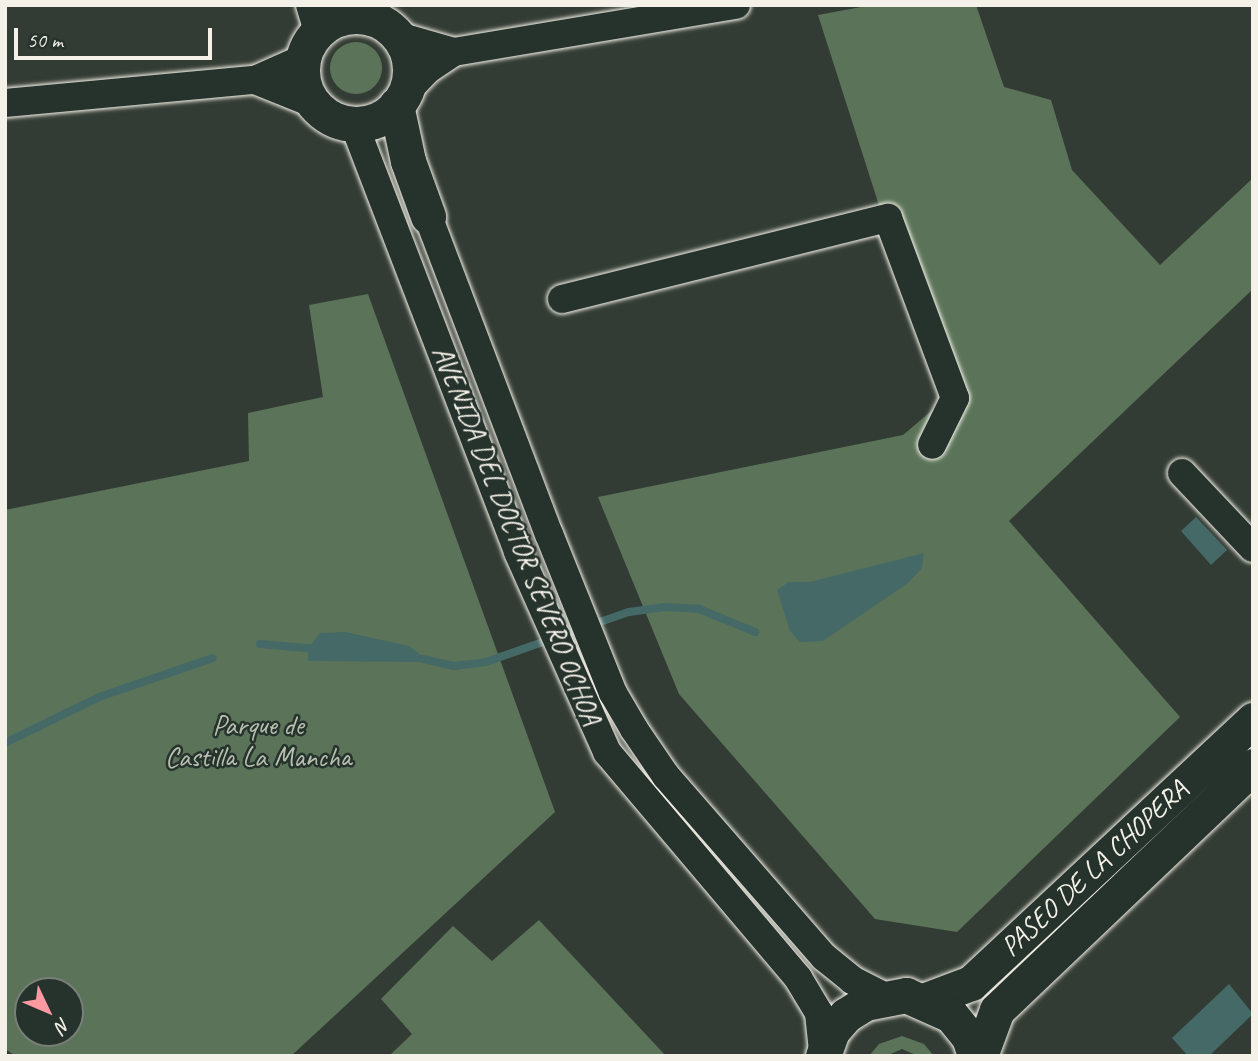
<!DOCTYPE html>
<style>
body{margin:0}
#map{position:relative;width:1258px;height:1061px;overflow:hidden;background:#333c34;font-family:Caveat,sans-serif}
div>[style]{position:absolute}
.green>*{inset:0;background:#5b7459}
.round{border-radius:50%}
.water>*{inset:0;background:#446967}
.stream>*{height:8px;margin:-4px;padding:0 4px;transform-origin:4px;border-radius:4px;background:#446967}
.roads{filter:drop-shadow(0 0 2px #f4f1e8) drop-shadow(0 0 2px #f4f1e8)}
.minor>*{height:28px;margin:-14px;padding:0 14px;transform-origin:14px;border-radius:14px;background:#26332d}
.major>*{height:35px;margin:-17.5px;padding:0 17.5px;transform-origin:17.5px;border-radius:17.5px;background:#26332d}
.major>.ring{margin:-17.5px;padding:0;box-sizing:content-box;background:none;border:35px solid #26332d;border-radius:50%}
span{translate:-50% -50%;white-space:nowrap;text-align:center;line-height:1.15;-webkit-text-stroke:5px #26332d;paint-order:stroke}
.street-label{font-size:28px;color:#f4f1e8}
.park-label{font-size:28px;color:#b7bfaf}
.frame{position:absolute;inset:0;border:7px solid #f4f1e8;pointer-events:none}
.north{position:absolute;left:14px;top:977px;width:70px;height:70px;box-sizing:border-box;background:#26332d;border:2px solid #787f78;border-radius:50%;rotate:134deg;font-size:19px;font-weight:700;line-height:28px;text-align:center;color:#f4f1e8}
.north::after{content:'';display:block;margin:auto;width:24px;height:32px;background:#ff9aa2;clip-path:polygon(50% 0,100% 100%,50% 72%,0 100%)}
.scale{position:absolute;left:14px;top:28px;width:198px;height:32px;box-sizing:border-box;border:4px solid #f4f1e8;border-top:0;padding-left:9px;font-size:21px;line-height:24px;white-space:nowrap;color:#f4f1e8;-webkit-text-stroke:5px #26332d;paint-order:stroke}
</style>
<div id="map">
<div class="green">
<div style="clip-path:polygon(872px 5px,976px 5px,1004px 87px,1051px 100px,1072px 170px,1160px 265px,1253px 178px,1253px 289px,1009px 521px,1180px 717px,957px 932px,875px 919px,679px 694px,598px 497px,903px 435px,942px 402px,818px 15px)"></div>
<div class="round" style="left:330px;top:42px;width:52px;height:52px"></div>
<div style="clip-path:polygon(evenodd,368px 294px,555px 812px,291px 1056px,16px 1056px,5px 1049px,5px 510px,249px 461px,248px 413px,323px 397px,309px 305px,368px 294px,28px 991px,70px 991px,70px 1033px,28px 1033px,28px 991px)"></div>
<div style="clip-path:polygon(539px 920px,666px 1056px,389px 1056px,412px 1034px,381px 999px,453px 926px,492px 961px)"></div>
<div style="clip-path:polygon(902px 1036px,924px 1044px,934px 1056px,918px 1056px,902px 1049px,886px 1056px,869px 1056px,879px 1044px)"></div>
</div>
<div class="water">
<div style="clip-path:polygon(1196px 517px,1227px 550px,1211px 565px,1181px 531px)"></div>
<div style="clip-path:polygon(924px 553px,922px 568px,908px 583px,823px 641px,800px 642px,790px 631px,777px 590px,789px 582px,810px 582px)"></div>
<div style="clip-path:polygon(345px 632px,409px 646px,430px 662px,308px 661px,308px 649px,320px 633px)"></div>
<div style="clip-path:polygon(1229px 984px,1253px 1014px,1209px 1056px,1188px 1056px,1172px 1038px)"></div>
</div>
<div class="stream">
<div style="left:260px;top:644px;width:57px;rotate:5deg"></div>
<div style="left:423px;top:659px;width:32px;rotate:13deg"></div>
<div style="left:454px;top:666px;width:32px;rotate:-7deg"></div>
<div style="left:486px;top:662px;width:151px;rotate:-19.3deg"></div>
<div style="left:629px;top:612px;width:36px;rotate:-8deg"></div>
<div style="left:665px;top:607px;width:34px;rotate:3deg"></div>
<div style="left:699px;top:609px;width:61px;rotate:22.3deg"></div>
<div style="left:5px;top:743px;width:105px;rotate:-26.1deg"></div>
<div style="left:99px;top:697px;width:120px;rotate:-18.9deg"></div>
</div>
<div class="roads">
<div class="minor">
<div style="left:310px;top:5px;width:27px;rotate:73deg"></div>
<div style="left:358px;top:5px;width:13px;rotate:58deg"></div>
<div style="left:398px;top:36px;width:58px;rotate:15.9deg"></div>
<div style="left:255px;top:80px;width:61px;rotate:22deg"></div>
<div style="left:404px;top:94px;width:33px;rotate:-46deg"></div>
<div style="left:427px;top:70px;width:32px;rotate:-34deg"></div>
<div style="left:454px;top:52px;width:286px;rotate:-9.5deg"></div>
<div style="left:5px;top:103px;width:251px;rotate:-5.3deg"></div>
<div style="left:255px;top:80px;width:51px;rotate:-24.1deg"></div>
<div style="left:354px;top:124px;width:458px;rotate:69deg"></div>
<div style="left:518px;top:552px;width:219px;rotate:66deg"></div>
<div style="left:607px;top:752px;width:296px;rotate:49.8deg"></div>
<div style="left:798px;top:978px;width:41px;rotate:59deg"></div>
<div style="left:819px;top:1013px;width:38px;rotate:84deg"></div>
<div style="left:428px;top:216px;width:340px;rotate:69.2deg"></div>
<div style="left:549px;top:534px;width:171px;rotate:68.1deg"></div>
<div style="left:613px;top:693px;width:42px;rotate:59.7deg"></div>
<div style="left:634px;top:729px;width:57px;rotate:55.8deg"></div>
<div style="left:666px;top:776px;width:240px;rotate:48.9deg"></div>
<div style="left:824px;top:957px;width:36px;rotate:39deg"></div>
<div style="left:852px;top:980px;width:37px;rotate:27deg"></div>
<div style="left:562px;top:299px;width:336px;rotate:-14deg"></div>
<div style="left:888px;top:218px;width:192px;rotate:69.6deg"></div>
<div style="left:955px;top:398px;width:52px;rotate:116.1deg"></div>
<div style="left:1182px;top:473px;width:103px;rotate:46.6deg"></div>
</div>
<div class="major">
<div class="ring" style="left:302px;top:16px;width:73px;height:73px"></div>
<div style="left:396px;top:105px;width:57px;rotate:77.9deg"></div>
<div style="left:408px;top:161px;width:59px;rotate:70deg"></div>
<div style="left:926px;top:1000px;width:48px;rotate:-20.7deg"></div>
<div style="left:971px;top:983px;width:386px;rotate:-43deg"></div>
<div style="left:823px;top:1056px;width:27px;rotate:-70deg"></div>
<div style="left:832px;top:1031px;width:21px;rotate:-49deg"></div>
<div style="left:846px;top:1015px;width:22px;rotate:-32deg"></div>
<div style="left:865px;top:1003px;width:42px;rotate:-11deg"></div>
<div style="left:906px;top:995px;width:49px;rotate:24deg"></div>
<div style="left:951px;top:1015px;width:28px;rotate:51deg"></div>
<div style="left:969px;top:1037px;width:20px;rotate:72deg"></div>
<div style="left:980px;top:1056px;width:49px;rotate:-69.7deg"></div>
<div style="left:997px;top:1010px;width:354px;rotate:-43.6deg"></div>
</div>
</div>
<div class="street-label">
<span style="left:517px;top:535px;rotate:68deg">AVENIDA DEL DOCTOR SEVERO OCHOA</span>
<span style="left:1094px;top:868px;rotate:-43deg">PASEO DE LA CHOPERA</span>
</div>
<div class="park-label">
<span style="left:258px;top:741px">Parque de<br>Castilla La Mancha</span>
</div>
<div class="frame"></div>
<div class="north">N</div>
<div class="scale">50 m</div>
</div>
